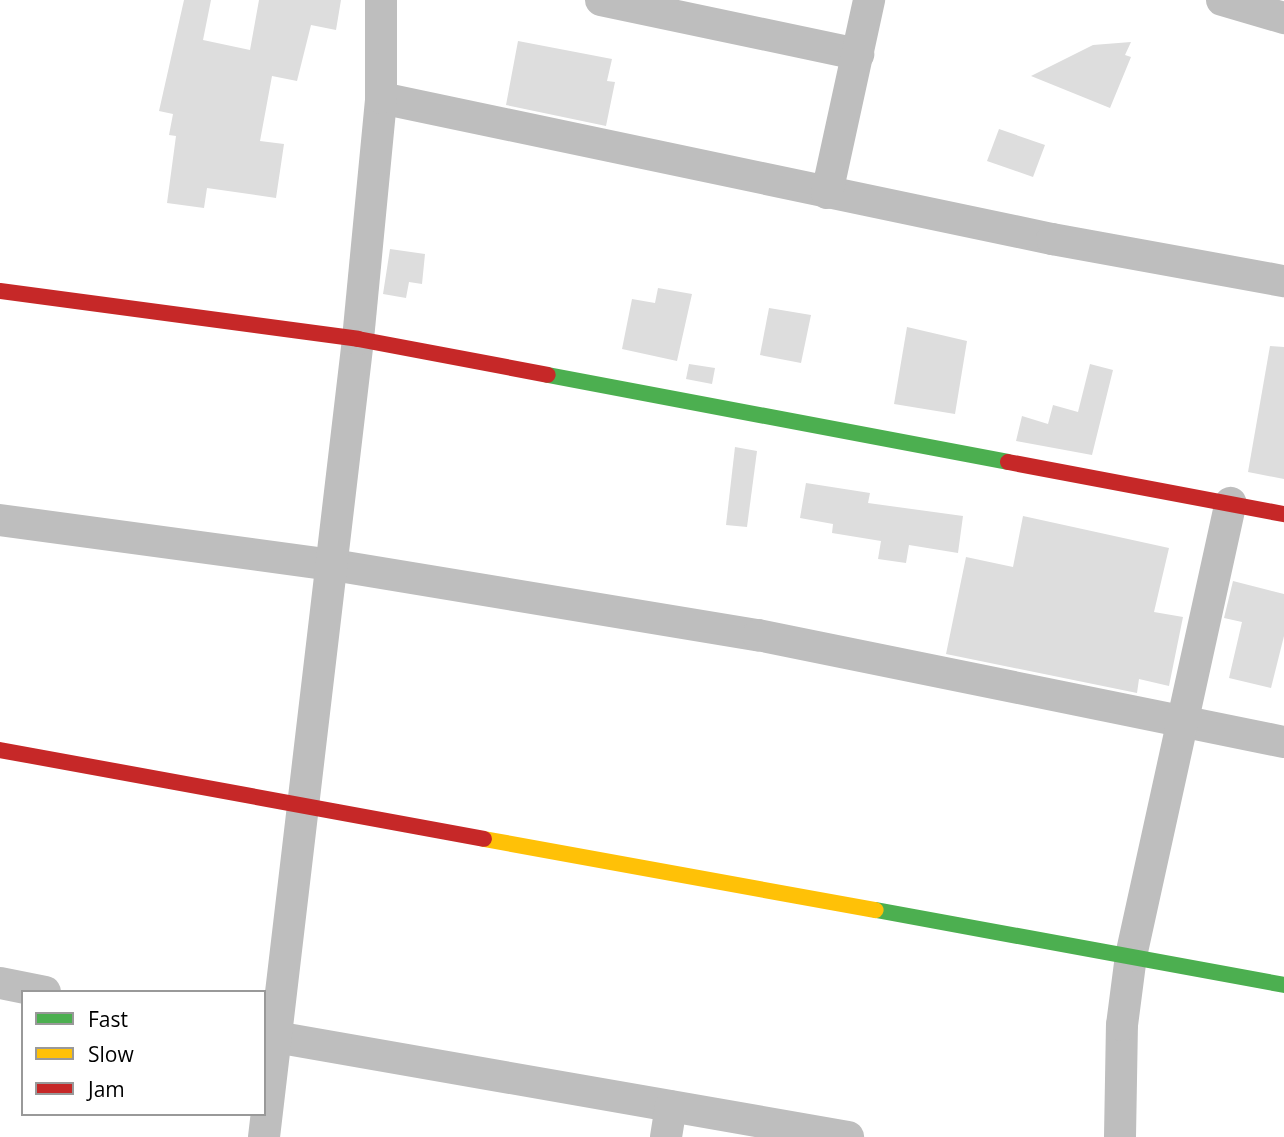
<!DOCTYPE html>
<style>
body{margin:0}
#map{position:relative;width:1284px;height:1137px;overflow:hidden;background:#fff;font-family:"Open Sans",sans-serif}
div>[style]{position:absolute}
.building>*{inset:0;background:#ddd}
.street>*{height:32px;margin:-16px;padding:0 16px;transform-origin:16px;border-radius:16px;background:#bebebe}
.fast>*{height:16px;margin:-8px;padding:0 8px;transform-origin:8px;border-radius:8px;background:#4caf50}
.slow>*{height:16px;margin:-8px;padding:0 8px;transform-origin:8px;border-radius:8px;background:#ffc107}
.jam>*{height:16px;margin:-8px;padding:0 8px;transform-origin:8px;border-radius:8px;background:#c62828}
span{translate:-50% -50%;white-space:nowrap;text-align:center;line-height:1.15;-webkit-text-stroke:5px #fff;paint-order:stroke}
.legend{position:absolute;left:21px;top:990px;width:245px;height:126px;box-sizing:border-box;background:#fff;border:2px solid #999;margin:0;padding:9px 12px;list-style:none;font-size:21px;color:#000}
.legend li{display:flex;align-items:center;gap:14px;height:35px}
.legend b{width:35px;border:2px solid #999}
</style>
<div id="map">
<div class="building">
<div style="clip-path:polygon(184px 0,211px 0,203px 40px,250px 50px,259px 0,341px 0,336px 30px,311px 25px,297px 81px,272px 76px,260px 141px,284px 144px,276px 198px,207px 188px,204px 208px,167px 203px,176px 136px,169px 135px,173px 114px,159px 111px)"></div>
<div style="clip-path:polygon(518px 41px,612px 59px,607px 81px,615px 82px,606px 126px,506px 105px)"></div>
<div style="clip-path:polygon(1131px 42px,1125px 55px,1131px 57px,1110px 108px,1031px 76px,1093px 45px)"></div>
<div style="clip-path:polygon(999px 129px,1045px 145px,1033px 177px,987px 161px)"></div>
<div style="clip-path:polygon(390px 249px,425px 254px,422px 284px,409px 282px,406px 298px,383px 294px)"></div>
<div style="clip-path:polygon(658px 288px,692px 294px,677px 361px,622px 349px,632px 299px,655px 303px)"></div>
<div style="clip-path:polygon(769px 308px,811px 315px,801px 363px,760px 355px)"></div>
<div style="clip-path:polygon(907px 327px,967px 341px,955px 414px,894px 404px)"></div>
<div style="clip-path:polygon(1270px 346px,1284px 347px,1284px 479px,1248px 472px)"></div>
<div style="clip-path:polygon(689px 364px,715px 368px,712px 384px,686px 379px)"></div>
<div style="clip-path:polygon(1090px 364px,1113px 370px,1092px 455px,1016px 441px,1022px 416px,1048px 424px,1053px 405px,1078px 412px)"></div>
<div style="clip-path:polygon(735px 447px,757px 451px,747px 527px,726px 525px)"></div>
<div style="clip-path:polygon(806px 483px,870px 493px,868px 503px,963px 516px,958px 553px,909px 545px,906px 563px,878px 559px,881px 541px,832px 533px,833px 524px,800px 518px)"></div>
<div style="clip-path:polygon(1023px 516px,1169px 548px,1154px 612px,1183px 617px,1169px 686px,1139px 679px,1137px 693px,946px 654px,966px 557px,1013px 567px)"></div>
<div style="clip-path:polygon(1233px 581px,1284px 594px,1284px 636px,1271px 688px,1229px 678px,1242px 622px,1224px 618px)"></div>
</div>
<div class="street">
<div style="left:601px;top:0;width:263px;rotate:11.9deg"></div>
<div style="left:1222px;top:0;width:65px;rotate:16.2deg"></div>
<div style="left:381px;top:98px;width:686px;rotate:11.87deg"></div>
<div style="left:1052px;top:239px;width:236px;rotate:10.3deg"></div>
<div style="left:827px;top:193px;width:198px;rotate:-77.7deg"></div>
<div style="left:0;top:520px;width:336px;rotate:7.7deg"></div>
<div style="left:333px;top:565px;width:431px;rotate:9.4deg"></div>
<div style="left:758px;top:635px;width:537px;rotate:11.5deg"></div>
<div style="left:0;top:983px;width:46px;rotate:11.3deg"></div>
<div style="left:264px;top:1035px;width:593px;rotate:9.91deg"></div>
<div style="left:264px;top:1137px;width:804px;rotate:-83.28deg"></div>
<div style="left:358px;top:339px;width:242px;rotate:-84.5deg"></div>
<div style="left:381px;top:98px;width:98px;rotate:-90deg"></div>
<div style="left:666px;top:1137px;width:31px;rotate:-81deg"></div>
<div style="left:1120px;top:1137px;width:112px;rotate:-89deg"></div>
<div style="left:1122px;top:1025px;width:70px;rotate:-82.6deg"></div>
<div style="left:1131px;top:956px;width:464px;rotate:-77.6deg"></div>
</div>
<div class="fast">
<div style="left:548px;top:375px;width:468px;rotate:10.7deg"></div>
<div style="left:876px;top:910px;width:415px;rotate:10.4deg"></div>
</div>
<div class="slow">
<div style="left:484px;top:839px;width:398px;rotate:10.3deg"></div>
</div>
<div class="jam">
<div style="left:0;top:291px;width:361px;rotate:7.6deg"></div>
<div style="left:358px;top:339px;width:193px;rotate:10.7deg"></div>
<div style="left:1008px;top:462px;width:281px;rotate:10.7deg"></div>
<div style="left:0;top:750px;width:492px;rotate:10.4deg"></div>
</div>
<ul class="legend">
<li><b style="height:9px;background:#4caf50"></b>Fast</li>
<li><b style="height:9px;background:#ffc107"></b>Slow</li>
<li><b style="height:9px;background:#c62828"></b>Jam</li>
</ul>
</div>
